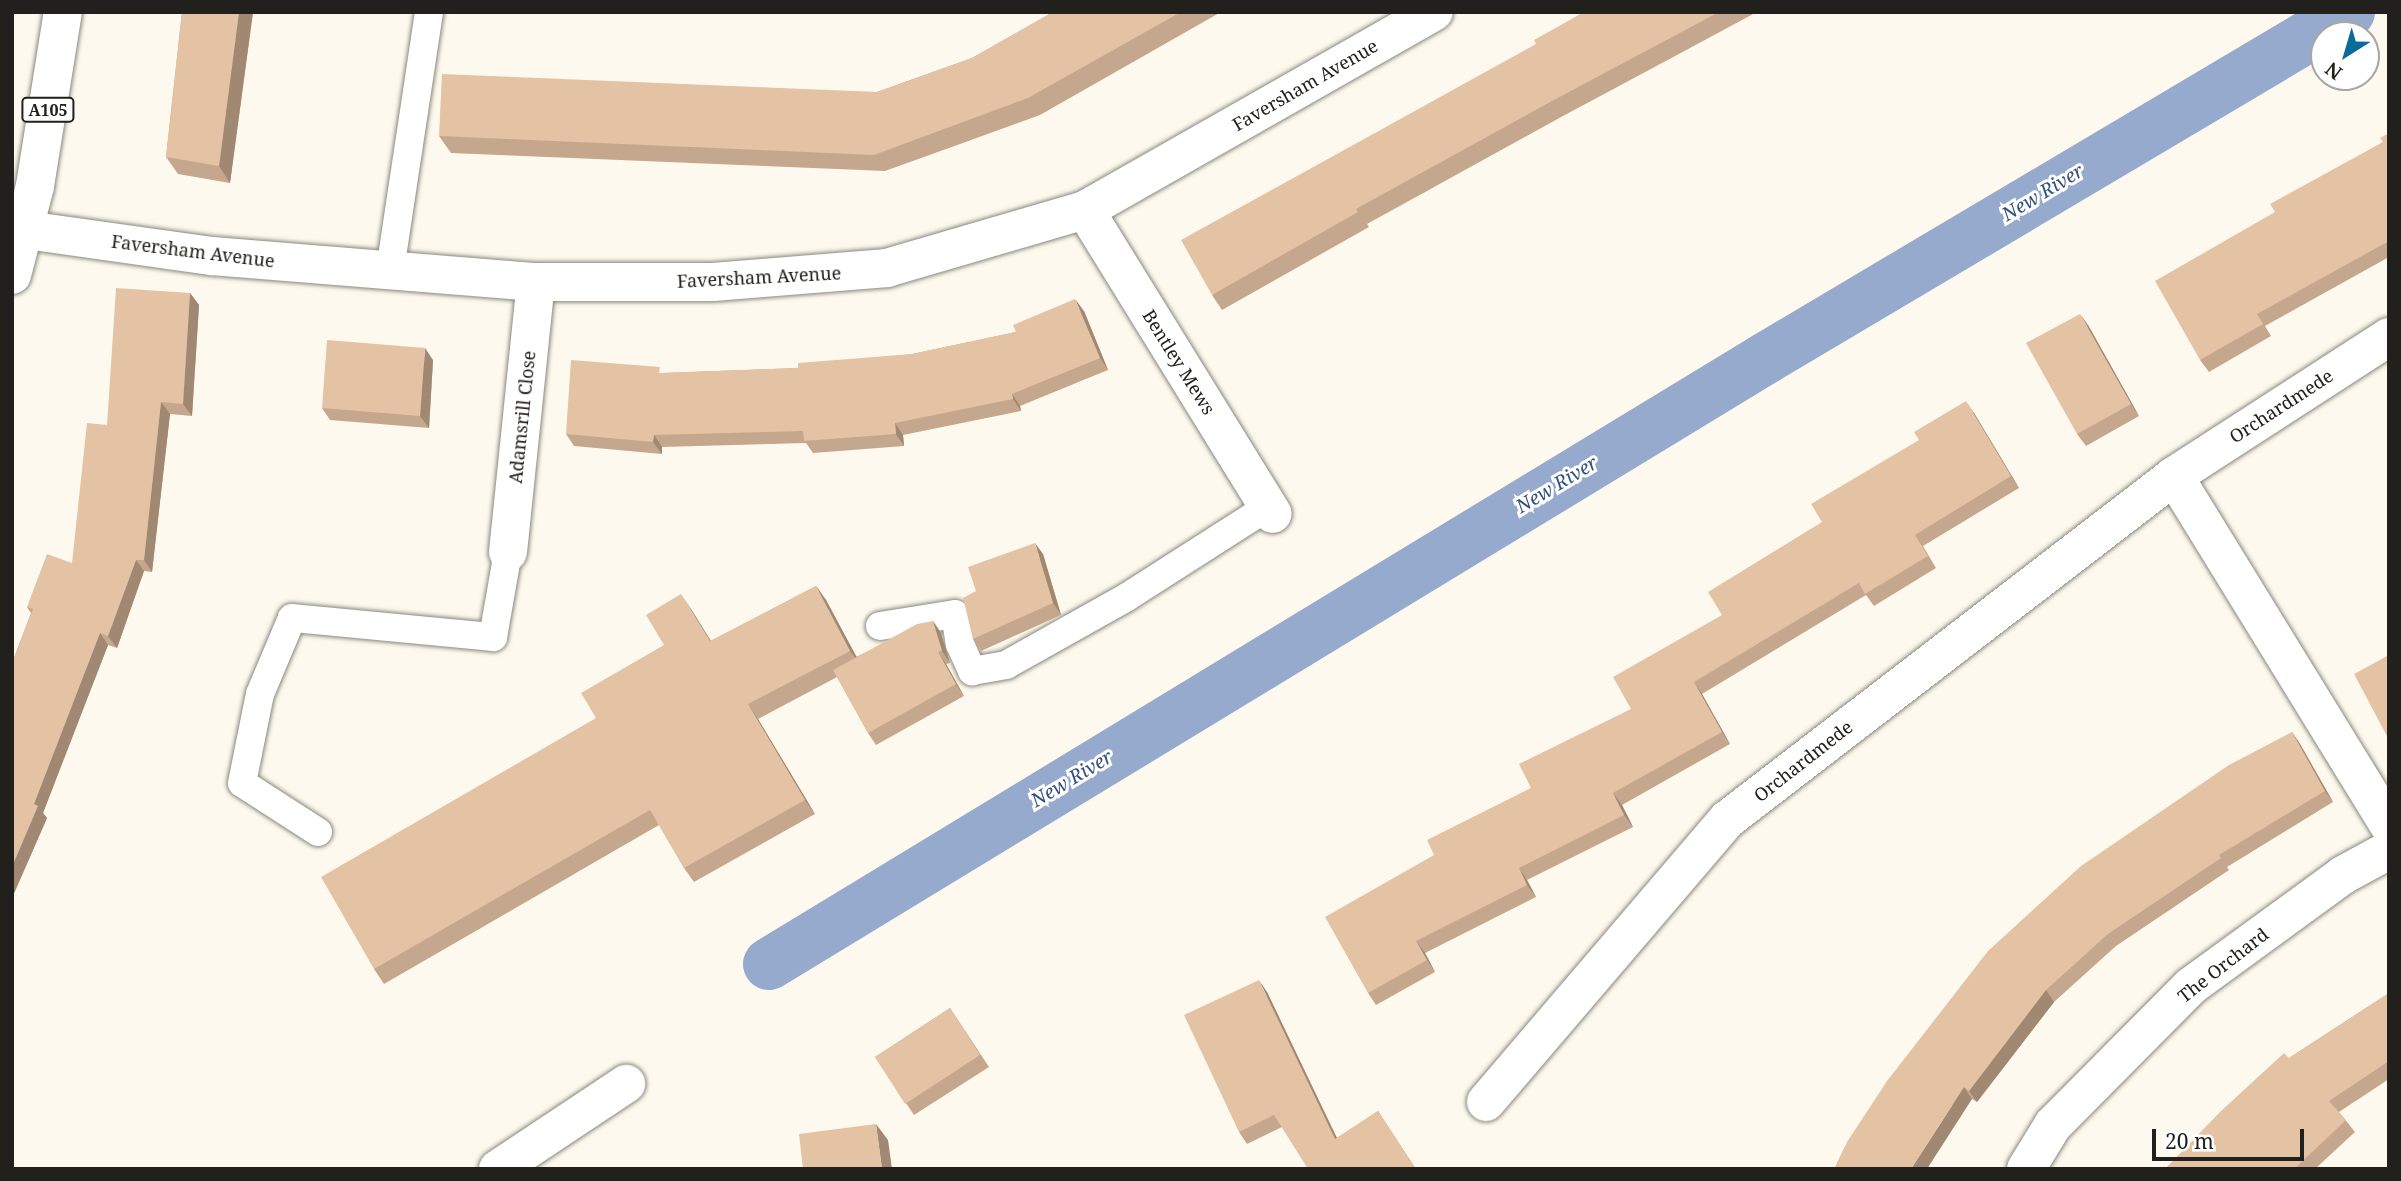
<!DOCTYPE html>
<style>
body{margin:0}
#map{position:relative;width:2401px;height:1181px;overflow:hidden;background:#fdf9ee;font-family:"Noto Serif",serif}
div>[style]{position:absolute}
.canal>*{height:52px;margin:-26px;padding:0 26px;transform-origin:26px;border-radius:26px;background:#95aacd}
.roads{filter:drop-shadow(0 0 2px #8b877d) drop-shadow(0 0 2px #8b877d)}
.lane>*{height:28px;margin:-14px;padding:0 14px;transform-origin:14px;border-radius:14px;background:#fff}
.street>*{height:38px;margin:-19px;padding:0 19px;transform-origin:19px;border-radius:19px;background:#fff}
.primary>*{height:38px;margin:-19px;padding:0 19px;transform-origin:19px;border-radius:19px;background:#fff}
.wall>*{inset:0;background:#c4a78d}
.shaded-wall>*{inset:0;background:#a08873}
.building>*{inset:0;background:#e4c2a4}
span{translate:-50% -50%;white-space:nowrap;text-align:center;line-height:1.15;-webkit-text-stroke:6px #fff;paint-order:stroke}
.shield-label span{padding:2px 5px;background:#fff;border:2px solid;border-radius:5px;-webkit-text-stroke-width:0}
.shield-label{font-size:16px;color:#22201c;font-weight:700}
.street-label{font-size:18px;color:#22201c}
.water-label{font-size:19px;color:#34507f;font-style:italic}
.frame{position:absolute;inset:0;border:14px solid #22201c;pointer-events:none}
.north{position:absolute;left:2310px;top:21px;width:70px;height:70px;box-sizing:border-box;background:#fff;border:2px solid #a7a6a4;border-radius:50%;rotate:217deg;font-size:19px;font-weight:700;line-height:28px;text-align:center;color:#22201c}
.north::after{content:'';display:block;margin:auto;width:24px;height:32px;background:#0a6a99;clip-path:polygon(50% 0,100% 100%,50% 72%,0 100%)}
.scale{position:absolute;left:2152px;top:1129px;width:152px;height:32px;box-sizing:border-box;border:4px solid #22201c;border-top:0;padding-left:9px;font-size:21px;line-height:24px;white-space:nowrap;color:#22201c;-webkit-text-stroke:5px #fff;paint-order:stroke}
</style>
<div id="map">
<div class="canal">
<div style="left:769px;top:964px;width:1167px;rotate:-31.29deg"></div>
<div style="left:1766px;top:358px;width:678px;rotate:-30.69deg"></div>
</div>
<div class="roads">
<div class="lane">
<div style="left:390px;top:270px;width:261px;rotate:-81.4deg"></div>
<div style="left:880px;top:626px;width:76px;rotate:-9.1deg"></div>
<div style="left:955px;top:614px;width:30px;rotate:81deg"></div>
<div style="left:960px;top:644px;width:30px;rotate:66deg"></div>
<div style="left:972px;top:671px;width:35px;rotate:-10deg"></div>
<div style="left:1006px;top:665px;width:139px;rotate:-29.3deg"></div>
<div style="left:1127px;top:597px;width:167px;rotate:-32.6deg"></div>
<div style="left:318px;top:832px;width:90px;rotate:-147.2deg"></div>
<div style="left:242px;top:783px;width:91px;rotate:-78.6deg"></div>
<div style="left:260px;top:694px;width:82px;rotate:-67.2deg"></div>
<div style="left:292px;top:618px;width:202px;rotate:5.4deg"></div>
<div style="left:493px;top:637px;width:86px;rotate:-80deg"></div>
</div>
<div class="street">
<div style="left:1085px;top:210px;width:357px;rotate:58.3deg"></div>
<div style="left:26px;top:230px;width:188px;rotate:8deg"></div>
<div style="left:212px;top:256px;width:325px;rotate:4.6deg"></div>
<div style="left:536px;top:282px;width:177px"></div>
<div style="left:713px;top:282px;width:175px;rotate:-4.6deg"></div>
<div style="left:887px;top:268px;width:206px;rotate:-16.3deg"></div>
<div style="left:1085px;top:210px;width:401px;rotate:-29.6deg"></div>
<div style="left:2174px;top:476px;width:410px;rotate:58.4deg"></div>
<div style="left:508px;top:552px;width:271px;rotate:-84.1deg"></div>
<div style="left:1486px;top:1102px;width:372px;rotate:-49.5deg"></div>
<div style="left:1728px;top:819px;width:563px;rotate:-37.56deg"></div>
<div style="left:2174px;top:476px;width:256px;rotate:-32.9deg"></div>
<div style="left:498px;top:1169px;width:154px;rotate:-33.6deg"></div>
<div style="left:2026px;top:1169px;width:52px;rotate:-58.5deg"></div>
<div style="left:2053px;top:1125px;width:196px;rotate:-45.2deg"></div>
<div style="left:2191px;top:986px;width:188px;rotate:-36.1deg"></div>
<div style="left:2343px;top:875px;width:52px;rotate:-28.5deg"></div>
</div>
<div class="primary">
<div style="left:12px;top:275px;width:92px;rotate:-75.5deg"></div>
<div style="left:35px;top:186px;width:176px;rotate:-80.9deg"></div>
</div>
</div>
<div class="wall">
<div style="clip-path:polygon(182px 12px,253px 12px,230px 183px,178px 174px,166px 157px)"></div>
<div style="clip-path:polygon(1053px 12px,1221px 12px,1040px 115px,885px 171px,451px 153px,439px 136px,877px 92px,972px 58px)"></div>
<div style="clip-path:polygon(1584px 12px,1757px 12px,1563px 116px,1367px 224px,1369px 227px,1222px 310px,1212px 295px,1536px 44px)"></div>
<div style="clip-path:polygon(2389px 133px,2389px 257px,2265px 326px,2271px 336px,2209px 372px,2200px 360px,2275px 212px,2383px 142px)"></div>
<div style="clip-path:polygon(190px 293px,199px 305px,192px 416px,170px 414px,152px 572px,144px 571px,117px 648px,108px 645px,43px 813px,47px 818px,12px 898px,12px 663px,31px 613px,27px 607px,72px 563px)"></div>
<div style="clip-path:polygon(1084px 311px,1108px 370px,1020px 406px,1021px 411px,903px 435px,904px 446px,813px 453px,806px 443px,662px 447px,662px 454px,574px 446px,566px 434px,664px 373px,798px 368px,912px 354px,1016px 332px)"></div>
<div style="clip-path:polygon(2088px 325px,2139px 416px,2086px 446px,2077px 434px)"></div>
<div style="clip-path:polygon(433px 360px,429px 428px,330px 420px,322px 408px)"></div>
<div style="clip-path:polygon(1974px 413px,2019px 488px,1923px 546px,1936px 568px,1874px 606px,1866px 595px,1702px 694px,1730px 744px,1622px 805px,1633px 827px,1527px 880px,1536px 897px,1425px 953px,1435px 972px,1376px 1005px,1368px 993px,1434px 855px,1531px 788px,1631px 709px,1722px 615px,1822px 522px)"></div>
<div style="clip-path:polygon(1043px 554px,1061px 615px,981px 651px,973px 639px)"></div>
<div style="clip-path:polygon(816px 586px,826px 600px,856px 657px,933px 621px,941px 633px,950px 663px,946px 664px,964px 696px,876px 745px,868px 733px,837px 677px,758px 719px,815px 814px,694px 882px,684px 868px,659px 825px,384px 984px,374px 969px,596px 718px,664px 645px,691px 609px,711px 641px)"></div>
<div style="clip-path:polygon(2292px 732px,2300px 744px,2333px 802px,2227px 867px,2229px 870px,2116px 946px,2054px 1002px,1977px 1102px,1972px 1099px,1847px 1142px)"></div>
<div style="clip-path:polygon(1267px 992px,1337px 1138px,1378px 1111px,1416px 1169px,1282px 1127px,1247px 1144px,1239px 1132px)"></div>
<div style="clip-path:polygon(2389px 993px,2389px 1079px,2339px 1112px,2355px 1132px,2315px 1169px,2165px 1169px,2289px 1058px)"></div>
<div style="clip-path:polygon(950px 1008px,989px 1067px,914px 1115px,875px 1057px)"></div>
</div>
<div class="shaded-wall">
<div style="clip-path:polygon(239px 12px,253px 12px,230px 183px,219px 166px)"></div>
<div style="clip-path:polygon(190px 293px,199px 305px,192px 416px,183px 404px)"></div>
<div style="clip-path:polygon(1075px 299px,1084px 311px,1108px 370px,1100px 358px)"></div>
<div style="clip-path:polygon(2080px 314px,2088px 325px,2139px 416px,2131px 404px)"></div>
<div style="clip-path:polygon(425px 348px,433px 360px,429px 428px,420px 416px)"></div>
<div style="clip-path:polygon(1012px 394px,1020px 406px,1021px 411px,1013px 399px)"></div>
<div style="clip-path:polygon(1966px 401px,1974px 413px,2019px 488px,2011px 476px)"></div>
<div style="clip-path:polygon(161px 402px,170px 414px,152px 572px,144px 560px)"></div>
<div style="clip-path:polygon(895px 423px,903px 435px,904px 446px,896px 434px)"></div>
<div style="clip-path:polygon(654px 435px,662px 447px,662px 454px,653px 442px)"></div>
<div style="clip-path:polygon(1035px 543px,1043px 554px,1061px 615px,1053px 603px)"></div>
<div style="clip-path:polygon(136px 560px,144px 571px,117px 648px,108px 636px)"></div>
<div style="clip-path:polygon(816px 586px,826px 600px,861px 665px,850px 651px)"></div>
<div style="clip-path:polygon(681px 594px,691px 609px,720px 656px,710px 641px)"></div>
<div style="clip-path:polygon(933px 621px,941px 633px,950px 663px,942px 651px)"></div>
<div style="clip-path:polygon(100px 633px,108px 645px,43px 813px,47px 818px,12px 898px,12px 867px,34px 804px)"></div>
<div style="clip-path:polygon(938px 652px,946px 664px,964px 696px,956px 684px)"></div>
<div style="clip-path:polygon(1694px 682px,1702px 694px,1730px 744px,1722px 732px)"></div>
<div style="clip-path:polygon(748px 704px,758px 719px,815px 814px,805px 800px)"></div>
<div style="clip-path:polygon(2292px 732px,2300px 744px,2333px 802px,2325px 791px)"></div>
<div style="clip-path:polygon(1613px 793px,1622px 805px,1633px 827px,1624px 815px)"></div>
<div style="clip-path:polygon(1519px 868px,1527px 880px,1536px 897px,1527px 885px)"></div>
<div style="clip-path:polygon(1416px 941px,1425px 953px,1435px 972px,1427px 960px)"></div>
<div style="clip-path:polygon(1259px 980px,1267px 992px,1343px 1151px,1335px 1139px)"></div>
<div style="clip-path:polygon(2046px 990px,2054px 1002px,1977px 1102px,1969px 1091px)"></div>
<div style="clip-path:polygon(1964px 1087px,1972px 1099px,1927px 1169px,1911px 1169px)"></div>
<div style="clip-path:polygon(876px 1124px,888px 1140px,892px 1169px,882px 1169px)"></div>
</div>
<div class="building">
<div style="clip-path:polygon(182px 12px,239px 12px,219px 166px,166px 157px)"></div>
<div style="clip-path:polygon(1053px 12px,1181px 12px,1028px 98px,874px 155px,439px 136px,442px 74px,877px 92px,972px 58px)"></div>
<div style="clip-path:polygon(1584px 12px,1719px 12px,1552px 101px,1356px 209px,1358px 212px,1212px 295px,1181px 240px,1536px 44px,1534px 40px)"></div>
<div style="clip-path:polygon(2389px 133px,2389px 241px,2257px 314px,2263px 324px,2200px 360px,2155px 281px,2275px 212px,2270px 204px,2383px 142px,2380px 138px)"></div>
<div style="clip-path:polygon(116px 288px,190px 293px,183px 404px,161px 402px,144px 560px,136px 560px,108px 636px,100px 633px,34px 804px,38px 806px,12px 867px,12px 663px,33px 609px,27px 607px,47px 554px,72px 563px,87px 423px,107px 425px)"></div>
<div style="clip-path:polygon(1075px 299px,1100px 358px,1012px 394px,1013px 399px,895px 423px,896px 434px,804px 441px,803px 431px,654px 435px,653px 442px,566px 434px,571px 360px,660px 367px,659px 373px,798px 368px,798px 363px,912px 354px,1016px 332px,1013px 325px)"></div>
<div style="clip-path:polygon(2080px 314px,2131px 404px,2077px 434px,2026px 343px)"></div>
<div style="clip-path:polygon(327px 340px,425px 348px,420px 416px,322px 408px)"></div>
<div style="clip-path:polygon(1966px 401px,2011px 476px,1915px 535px,1928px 556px,1865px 594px,1859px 583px,1694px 682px,1722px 732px,1613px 793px,1624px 815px,1519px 868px,1527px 885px,1416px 941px,1427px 960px,1368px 993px,1325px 917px,1434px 855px,1427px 840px,1531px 788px,1519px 764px,1631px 709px,1613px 677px,1722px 615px,1708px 592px,1822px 522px,1811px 504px,1919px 440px,1914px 432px)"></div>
<div style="clip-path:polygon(1035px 543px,1053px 603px,973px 639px,963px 598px,976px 591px,968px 567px)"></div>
<div style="clip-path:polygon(816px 586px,850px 651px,748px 704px,805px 800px,684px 868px,650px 810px,374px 969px,321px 877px,596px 718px,581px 693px,664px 645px,646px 615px,681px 594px,710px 641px)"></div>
<div style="clip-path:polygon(933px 621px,942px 651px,938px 652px,956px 684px,868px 733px,833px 670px,917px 624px)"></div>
<div style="clip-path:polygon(2389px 655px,2389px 740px,2354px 674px)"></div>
<div style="clip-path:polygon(2292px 732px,2325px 791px,2219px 855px,2221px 858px,2108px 934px,2046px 990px,1969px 1091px,1964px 1087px,1911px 1169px,1834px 1169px,1847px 1142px,1887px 1081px,1988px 951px,2081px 866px,2229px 765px)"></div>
<div style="clip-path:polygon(1259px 980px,1335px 1139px,1378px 1111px,1416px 1169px,1308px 1169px,1274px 1115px,1239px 1132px,1184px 1015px)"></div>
<div style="clip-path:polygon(2389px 993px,2389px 1061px,2329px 1101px,2346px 1120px,2294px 1169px,2165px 1169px,2220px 1112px,2284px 1053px,2289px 1058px)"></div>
<div style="clip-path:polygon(950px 1008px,980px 1055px,905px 1104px,875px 1057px)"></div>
<div style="clip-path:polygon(876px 1124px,882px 1169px,803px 1169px,799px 1134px)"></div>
</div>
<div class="shield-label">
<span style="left:48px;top:110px">A105</span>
</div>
<div class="street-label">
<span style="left:1305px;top:85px;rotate:-30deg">Faversham Avenue</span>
<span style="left:193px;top:251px;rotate:7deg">Faversham Avenue</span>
<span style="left:759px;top:277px;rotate:-3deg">Faversham Avenue</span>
<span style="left:1179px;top:362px;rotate:58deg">Bentley Mews</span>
<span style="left:2281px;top:406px;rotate:-33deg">Orchardmede</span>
<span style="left:522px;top:417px;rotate:-84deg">Adamsrill Close</span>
<span style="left:1803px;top:761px;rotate:-38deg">Orchardmede</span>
<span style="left:2223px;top:965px;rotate:-38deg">The Orchard</span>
</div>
<div class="water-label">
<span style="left:2043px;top:193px;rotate:-31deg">New River</span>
<span style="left:1557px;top:485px;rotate:-31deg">New River</span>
<span style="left:1072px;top:779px;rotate:-31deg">New River</span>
</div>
<div class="frame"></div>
<div class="north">N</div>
<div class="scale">20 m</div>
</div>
